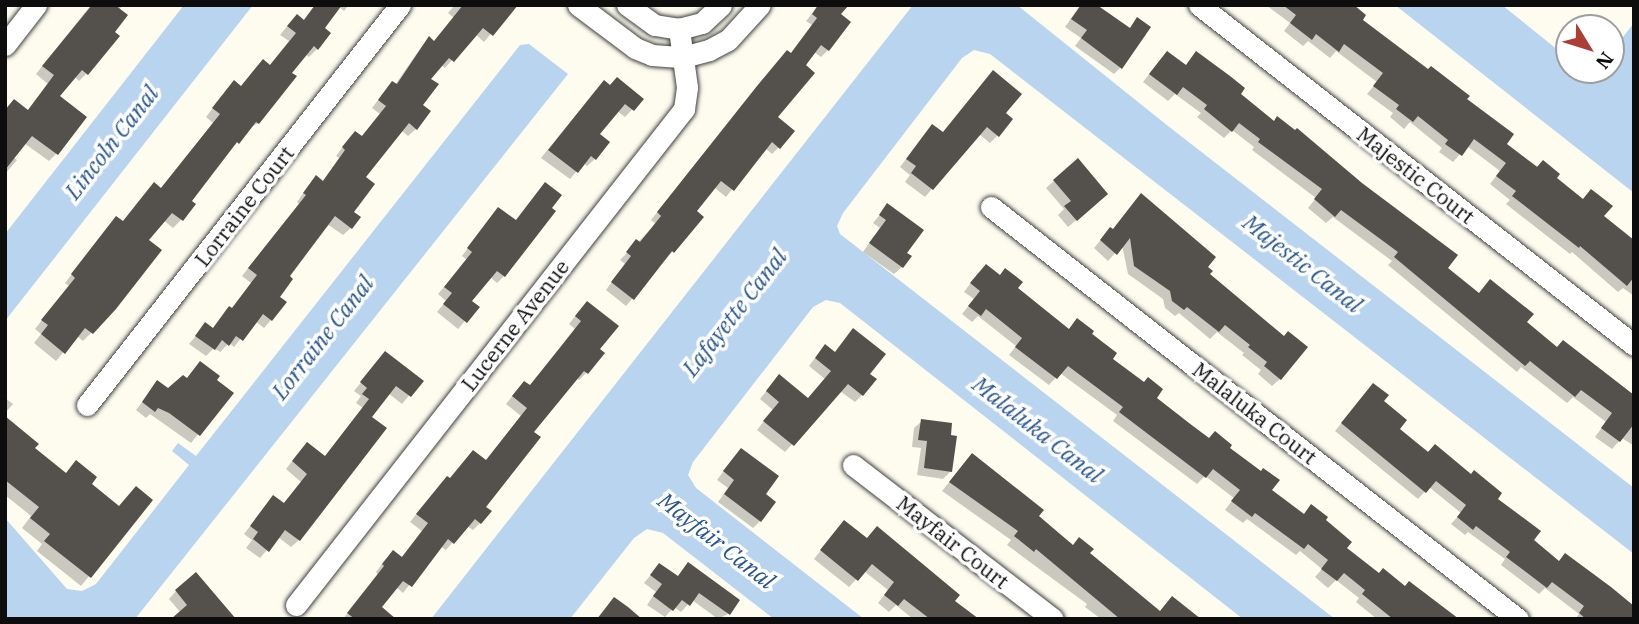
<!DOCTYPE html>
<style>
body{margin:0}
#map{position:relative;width:1639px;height:624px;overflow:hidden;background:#fdfcef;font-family:"IBM Plex Serif",serif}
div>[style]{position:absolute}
.water>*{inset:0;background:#b9d4ef}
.shadow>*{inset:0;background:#0003}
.building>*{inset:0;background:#54504b}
.roads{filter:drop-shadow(0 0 2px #404040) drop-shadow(0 0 2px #404040)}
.minor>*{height:21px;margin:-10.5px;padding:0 10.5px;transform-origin:10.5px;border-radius:10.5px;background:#fff}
span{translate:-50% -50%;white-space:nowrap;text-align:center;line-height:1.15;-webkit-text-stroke:7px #fff;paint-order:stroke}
.street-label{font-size:21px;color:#0d0d0d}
.water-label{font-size:23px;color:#255590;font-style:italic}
.frame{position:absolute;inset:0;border:7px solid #0d0d0d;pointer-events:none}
.north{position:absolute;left:1555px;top:14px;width:70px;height:70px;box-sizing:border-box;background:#fff;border:2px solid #9e9e9e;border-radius:50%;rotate:128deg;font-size:19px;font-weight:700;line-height:28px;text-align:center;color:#0d0d0d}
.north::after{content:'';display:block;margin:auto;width:24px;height:32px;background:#ad3e36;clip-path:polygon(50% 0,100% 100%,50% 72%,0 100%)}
</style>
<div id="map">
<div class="water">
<div style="clip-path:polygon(184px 5px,253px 5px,5px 321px,5px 234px)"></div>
<div style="clip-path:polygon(913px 5px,1017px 5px,1168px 126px,1634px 488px,1634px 554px,990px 54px,974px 50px,962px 58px,843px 213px,837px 226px,840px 234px,1335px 619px,1243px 619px,840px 303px,826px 300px,813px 307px,693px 462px,688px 475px,696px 488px,864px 619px,774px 619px,663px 533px,647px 529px,634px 538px,570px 619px,431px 619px)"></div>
<div style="clip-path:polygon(1395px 5px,1502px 5px,1569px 59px,1569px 70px,1611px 70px,1611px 52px,1634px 23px,1634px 193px)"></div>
<div style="clip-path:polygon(529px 44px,568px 74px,135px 619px,5px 619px,5px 518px,67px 589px,82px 591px,96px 584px,189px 465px,172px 451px,178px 443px,196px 456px,520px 45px)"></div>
</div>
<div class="shadow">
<div style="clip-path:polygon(91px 5px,122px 5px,87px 73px,79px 81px,74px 76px,58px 96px,57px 153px,49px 161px,24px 143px,13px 157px,17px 160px,5px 174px,5px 110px,27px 111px,48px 84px,36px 74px)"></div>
<div style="clip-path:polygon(315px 5px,349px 5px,344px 11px,339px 7px,322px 29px,317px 49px,309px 57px,305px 54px,290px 73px,258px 123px,248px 129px,190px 201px,194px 205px,181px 220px,173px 228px,163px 220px,147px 240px,159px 250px,91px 333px,83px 341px,77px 336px,56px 361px,34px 343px,41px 334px,35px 329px,69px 286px,65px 283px,109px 226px,122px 223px,160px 189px,213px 123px,206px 117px,226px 91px,240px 88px,269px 66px,289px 41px,280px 35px,289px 24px,303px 21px)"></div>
<div style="clip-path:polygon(455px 5px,515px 5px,484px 42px,475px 34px,445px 68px,441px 65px,429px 79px,416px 129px,408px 136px,401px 130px,363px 177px,352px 213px,351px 228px,343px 235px,327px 224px,288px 277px,277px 297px,271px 320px,264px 328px,255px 321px,234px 347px,229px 343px,220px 352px,214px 348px,206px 356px,189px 344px,205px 325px,212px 329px,231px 310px,251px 283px,242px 276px,299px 204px,297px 202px,309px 185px,322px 182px,339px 158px,336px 156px,348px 140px,361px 137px,380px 114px,372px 108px,385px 91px,395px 85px,422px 46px,429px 39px,434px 42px,454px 18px,448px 13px)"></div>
<div style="clip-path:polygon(819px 5px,839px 15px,828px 50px,821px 57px,814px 52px,775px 117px,779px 147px,772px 154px,765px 148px,726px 197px,714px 187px,695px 212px,702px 217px,626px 306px,606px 290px,625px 264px,620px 260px,656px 224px,651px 220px,750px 96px,790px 55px,812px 25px,806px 21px)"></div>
<div style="clip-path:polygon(1266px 5px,1351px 5px,1361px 20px,1465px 100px,1504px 144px,1555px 178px,1634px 241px,1634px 296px,1623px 288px,1618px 292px,1572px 252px,1570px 254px,1506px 204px,1510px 200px,1490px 184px,1500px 171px,1467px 146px,1453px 162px,1439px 152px,1442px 148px,1410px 122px,1404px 129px,1390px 117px,1393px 113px,1367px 94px,1377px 82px,1336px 51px,1330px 58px,1308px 41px,1303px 46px,1284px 31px,1290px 23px)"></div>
<div style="clip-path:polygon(1079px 7px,1128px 30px,1138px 20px,1122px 66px,1114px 74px,1075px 46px,1081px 38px,1065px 27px)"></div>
<div style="clip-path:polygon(1160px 60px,1185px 67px,1189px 61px,1239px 94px,1478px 294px,1525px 323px,1556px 348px,1634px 395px,1634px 446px,1622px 438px,1612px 449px,1595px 437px,1606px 422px,1573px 397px,1567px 403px,1521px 367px,1517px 372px,1388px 265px,1392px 261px,1333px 217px,1326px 223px,1308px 208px,1316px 198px,1252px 150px,1254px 147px,1232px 130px,1224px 138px,1197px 117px,1201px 113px,1175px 94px,1168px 101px,1143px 82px)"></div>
<div style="clip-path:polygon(596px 90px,642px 99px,625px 117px,617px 111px,598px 135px,595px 159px,587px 166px,584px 163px,570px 179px,541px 158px)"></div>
<div style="clip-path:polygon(1004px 114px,1011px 119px,997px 136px,990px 143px,979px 134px,925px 197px,905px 182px,910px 175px,900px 167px,925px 134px,942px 134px)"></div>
<div style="clip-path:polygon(1054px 181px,1099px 201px,1068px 227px,1058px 215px,1064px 209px,1046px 188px)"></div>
<div style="clip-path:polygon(887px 206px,905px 253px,902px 267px,894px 274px,863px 252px,880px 228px,873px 223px)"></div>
<div style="clip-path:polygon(492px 216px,515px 222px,504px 276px,497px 283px,490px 277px,470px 301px,477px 307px,458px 329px,437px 312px,446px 301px,438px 294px,467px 260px,462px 256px)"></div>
<div style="clip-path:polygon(1110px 229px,1205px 267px,1280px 379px,1272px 386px,1258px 374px,1261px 370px,1242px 355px,1244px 353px,1217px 332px,1210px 339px,1179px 313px,1175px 316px,1165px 308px,1163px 299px,1128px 274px,1122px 245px,1108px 261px,1094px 248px)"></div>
<div style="clip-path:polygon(978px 273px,1015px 288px,1068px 330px,1077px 320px,1115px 353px,1111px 359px,1154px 398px,1208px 440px,1227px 448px,1270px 491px,1378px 575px,1455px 619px,1377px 619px,1356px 602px,1359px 598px,1336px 580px,1328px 588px,1315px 577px,1322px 569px,1300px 551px,1296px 555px,1247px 519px,1243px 523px,1225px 510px,1234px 498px,1205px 476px,1197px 484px,1113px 421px,1117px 415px,1060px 373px,1049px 385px,1009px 355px,1016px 346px,978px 316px,972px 322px,962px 314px,974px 299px,964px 292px)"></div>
<div style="clip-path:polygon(580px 310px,597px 350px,586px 373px,579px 380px,576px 378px,531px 432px,484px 507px,480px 523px,473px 530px,467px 526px,446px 550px,440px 546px,403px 593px,396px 587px,379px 608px,383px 619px,343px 619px,378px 575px,376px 572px,385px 560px,393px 552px,401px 558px,422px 531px,410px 522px,440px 485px,486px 462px,521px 416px,506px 404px,517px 390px,529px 387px,551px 360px,575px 329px,569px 324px)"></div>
<div style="clip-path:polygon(385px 353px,421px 381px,402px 404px,388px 393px,370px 417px,299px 540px,291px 547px,278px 537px,260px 558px,246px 548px,252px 540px,244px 534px,266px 505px,283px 504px,301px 482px,286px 469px,300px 451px,324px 458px,363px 408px,356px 403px,361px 396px,354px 391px)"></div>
<div style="clip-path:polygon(818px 354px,868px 374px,862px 395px,855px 402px,840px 391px,785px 452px,757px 430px,773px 410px,760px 399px,772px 384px,807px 400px,825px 379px,809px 366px)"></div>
<div style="clip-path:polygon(186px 379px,214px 380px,231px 393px,191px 443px,150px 414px,146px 418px,136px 410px,157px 383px,168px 391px)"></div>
<div style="clip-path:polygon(1367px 392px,1382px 401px,1397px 429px,1495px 499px,1531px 541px,1634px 619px,1575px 619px,1579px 614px,1545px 588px,1539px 594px,1501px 565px,1505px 559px,1468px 532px,1465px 535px,1451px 524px,1461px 513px,1429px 487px,1418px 499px,1335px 431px)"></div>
<div style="clip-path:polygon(5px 398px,13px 404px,5px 413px)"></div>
<div style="clip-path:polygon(5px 418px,33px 448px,65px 474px,90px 485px,119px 507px,151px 500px,81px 586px,37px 551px,42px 544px,22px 528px,31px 516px,5px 495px)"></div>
<div style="clip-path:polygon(922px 421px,951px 471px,943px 479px,917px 475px,921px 448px,912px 447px,914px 428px)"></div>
<div style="clip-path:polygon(734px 457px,763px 495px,760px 521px,753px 528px,718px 502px,728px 488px,717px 480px)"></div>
<div style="clip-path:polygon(964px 464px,1037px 516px,1072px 546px,1088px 553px,1159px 612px,1199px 619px,1101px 619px,1085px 607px,1087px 604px,1007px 545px,1011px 540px,942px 491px)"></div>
<div style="clip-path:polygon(837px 530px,953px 601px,977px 619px,913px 619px,896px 605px,889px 612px,878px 603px,888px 590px,864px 571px,849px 587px,814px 559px)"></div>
<div style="clip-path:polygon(659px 565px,677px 577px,688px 565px,728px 614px,718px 619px,692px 600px,681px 612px,674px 607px,665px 617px,647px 605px,656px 592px,644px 583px)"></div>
<div style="clip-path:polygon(176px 591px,233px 619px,181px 613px,169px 599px)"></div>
</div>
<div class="building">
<div style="clip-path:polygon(92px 5px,115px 5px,128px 15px,115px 32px,120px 36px,88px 75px,82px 70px,60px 96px,87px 117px,58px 155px,32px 136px,5px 170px,5px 110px,14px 99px,28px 110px,54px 75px,42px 66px)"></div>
<div style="clip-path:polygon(315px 5px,342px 5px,325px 28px,331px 33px,318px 50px,314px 46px,292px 73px,297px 76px,259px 124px,256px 122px,239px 144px,237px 142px,192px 201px,196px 204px,183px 221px,172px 213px,149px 240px,162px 250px,116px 309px,93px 334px,85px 328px,65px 354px,41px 334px,48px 325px,41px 320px,75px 278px,71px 274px,116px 216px,123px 221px,154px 182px,161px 188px,220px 114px,212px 108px,234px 80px,241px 86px,263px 59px,270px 65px,296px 33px,287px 26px,297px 14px,304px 20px)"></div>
<div style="clip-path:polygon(463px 5px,518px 5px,493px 36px,483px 28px,454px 62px,449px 58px,431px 79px,439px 84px,423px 105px,431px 111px,417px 130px,409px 123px,366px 177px,375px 184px,354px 212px,361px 217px,352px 229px,335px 216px,290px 276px,293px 279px,280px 297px,287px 302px,272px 321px,263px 314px,243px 341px,236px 336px,229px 346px,222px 340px,215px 350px,195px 336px,205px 322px,213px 328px,229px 306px,232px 308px,257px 275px,248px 268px,306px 195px,303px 193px,316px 175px,323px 181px,345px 150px,342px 147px,355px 131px,362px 136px,386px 106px,378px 100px,392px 81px,397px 84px,429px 36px,434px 41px)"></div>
<div style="clip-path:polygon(818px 5px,849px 5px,841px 14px,851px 22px,829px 51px,821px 45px,806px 65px,815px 73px,778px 117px,795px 131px,780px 149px,772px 142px,734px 191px,721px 181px,697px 211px,704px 217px,674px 253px,672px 251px,634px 300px,611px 282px,631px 256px,626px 252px,636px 239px,640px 242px,661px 216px,657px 212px,757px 86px,787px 50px,791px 53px,817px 18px,812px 14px)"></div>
<div style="clip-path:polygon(1081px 5px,1097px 5px,1130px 28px,1137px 17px,1151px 27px,1122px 69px,1081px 38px,1087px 30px,1071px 19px)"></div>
<div style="clip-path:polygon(1283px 5px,1354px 5px,1366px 15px,1363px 20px,1428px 69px,1431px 66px,1470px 96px,1467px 99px,1514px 134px,1507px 144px,1537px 167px,1543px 160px,1560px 174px,1557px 178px,1583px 199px,1591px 189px,1613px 206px,1604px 216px,1634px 240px,1634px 277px,1627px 286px,1580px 246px,1579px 248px,1512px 196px,1516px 191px,1496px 176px,1506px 163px,1474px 139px,1462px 156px,1445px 144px,1448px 140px,1418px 116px,1413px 122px,1396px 109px,1399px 105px,1373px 86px,1383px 73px,1344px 44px,1339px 52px,1316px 34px,1312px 40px,1290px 23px,1296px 15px)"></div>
<div style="clip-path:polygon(1167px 51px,1186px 65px,1196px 51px,1230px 76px,1245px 88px,1241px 94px,1274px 121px,1277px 116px,1295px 130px,1297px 128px,1362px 183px,1458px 255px,1448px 268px,1479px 293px,1490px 279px,1534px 314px,1527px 322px,1557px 347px,1563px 340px,1634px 395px,1634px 424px,1620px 442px,1601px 428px,1612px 413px,1581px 390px,1575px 397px,1530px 361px,1525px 366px,1394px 257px,1398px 252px,1341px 210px,1335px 217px,1314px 199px,1322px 189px,1258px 142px,1260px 139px,1239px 123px,1232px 132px,1204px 109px,1207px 105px,1183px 87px,1177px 95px,1149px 74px)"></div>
<div style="clip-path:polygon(993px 70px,1022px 94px,1006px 113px,1013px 119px,999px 137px,987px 127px,933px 190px,911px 173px,916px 166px,906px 159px,932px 124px,943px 132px)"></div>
<div style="clip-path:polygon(617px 77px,644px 99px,634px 111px,625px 104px,600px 134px,610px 142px,596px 160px,591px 156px,578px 173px,548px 150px,604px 80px,610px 85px)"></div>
<div style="clip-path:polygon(1078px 158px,1108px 194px,1077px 221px,1064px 206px,1071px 201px,1053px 180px)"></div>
<div style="clip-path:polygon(545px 182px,562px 195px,552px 208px,556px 211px,505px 277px,497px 271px,472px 301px,480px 307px,467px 323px,443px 304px,452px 293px,444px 287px,472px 252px,467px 248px,498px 207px,516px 220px)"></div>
<div style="clip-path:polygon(1141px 193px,1216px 257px,1208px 267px,1213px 271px,1210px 274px,1284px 336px,1288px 331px,1308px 347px,1281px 380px,1264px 366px,1267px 362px,1248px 347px,1250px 345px,1225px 325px,1219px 332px,1187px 307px,1184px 310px,1172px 301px,1170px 291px,1134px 266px,1130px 238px,1117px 255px,1100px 240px,1110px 227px,1113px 229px)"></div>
<div style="clip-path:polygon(887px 203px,924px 230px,907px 253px,912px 256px,903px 268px,869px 243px,886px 220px,879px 215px)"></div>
<div style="clip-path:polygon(986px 264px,1000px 275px,1005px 268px,1023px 282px,1018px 288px,1069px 329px,1077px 318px,1094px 331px,1092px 334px,1117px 353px,1113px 359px,1144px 382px,1148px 377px,1163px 389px,1157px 398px,1189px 423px,1209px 438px,1215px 431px,1232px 445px,1230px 448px,1261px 471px,1263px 468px,1280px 480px,1272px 490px,1304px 514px,1311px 504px,1328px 517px,1326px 520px,1352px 542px,1347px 548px,1379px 573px,1383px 568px,1405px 586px,1409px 581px,1459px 619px,1393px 619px,1362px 594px,1365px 590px,1344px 573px,1337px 581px,1321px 569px,1328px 560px,1308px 544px,1304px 549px,1255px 513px,1252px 517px,1231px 501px,1240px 490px,1213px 469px,1206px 478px,1119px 412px,1123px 407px,1068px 366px,1057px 379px,1015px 347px,1022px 338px,986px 309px,981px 316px,968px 306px,980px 291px,970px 283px)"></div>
<div style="clip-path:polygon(587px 301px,619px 326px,600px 349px,605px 353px,588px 374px,584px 371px,534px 432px,541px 437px,486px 507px,492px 511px,481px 524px,475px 519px,454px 544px,448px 539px,412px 587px,403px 581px,382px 607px,396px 619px,355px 619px,347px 613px,384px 566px,382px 564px,393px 550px,402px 557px,428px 523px,416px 514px,447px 476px,450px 478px,473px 450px,486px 460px,527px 408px,512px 396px,524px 381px,530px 385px,558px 350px,581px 321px,575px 316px)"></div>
<div style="clip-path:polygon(853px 328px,886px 354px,870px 374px,877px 379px,863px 396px,848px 384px,794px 446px,763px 421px,779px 402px,766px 391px,779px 374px,808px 398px,831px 371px,815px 358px,825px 344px,835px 352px)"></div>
<div style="clip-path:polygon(385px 351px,424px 381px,411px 397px,396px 386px,372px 417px,387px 428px,357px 467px,300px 541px,285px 530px,269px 552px,253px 539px,258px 532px,250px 526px,273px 495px,284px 503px,307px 474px,292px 461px,307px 442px,325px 456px,369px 399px,362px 394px,367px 388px,360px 382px)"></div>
<div style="clip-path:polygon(200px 361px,220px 376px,217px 380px,234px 393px,200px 436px,169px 413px,158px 408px,155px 412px,142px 402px,157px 380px,168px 388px,183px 375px,187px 378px)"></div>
<div style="clip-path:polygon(1373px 383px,1389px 395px,1384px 401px,1407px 420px,1400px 429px,1428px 452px,1435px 444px,1471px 474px,1474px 470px,1502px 493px,1498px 499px,1541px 531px,1534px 540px,1559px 561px,1565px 553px,1611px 587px,1634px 606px,1634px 619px,1586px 619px,1579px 613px,1584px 606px,1552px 582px,1547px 588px,1506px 557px,1510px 552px,1476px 526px,1473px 530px,1457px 517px,1466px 505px,1436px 481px,1426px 493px,1341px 423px)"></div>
<div style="clip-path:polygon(5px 416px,39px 444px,35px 448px,66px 473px,76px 460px,97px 477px,92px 484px,119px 506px,136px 486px,153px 500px,91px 578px,44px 541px,50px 534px,30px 518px,39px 507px,5px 480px)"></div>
<div style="clip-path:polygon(921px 419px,952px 423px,951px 435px,957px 436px,952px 472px,924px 468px,927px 441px,918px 440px)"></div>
<div style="clip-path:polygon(741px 448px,779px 476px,766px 494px,776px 502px,761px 522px,724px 494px,734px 480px,723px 471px)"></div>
<div style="clip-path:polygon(972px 453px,1044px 510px,1039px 516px,1053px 528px,1073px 545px,1079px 537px,1094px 549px,1090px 553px,1160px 611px,1172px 596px,1201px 619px,1120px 619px,1036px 549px,1034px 552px,1014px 536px,1018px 531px,949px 482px)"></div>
<div style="clip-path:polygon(844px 520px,867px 538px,877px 526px,960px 595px,955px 601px,979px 619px,930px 619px,904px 599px,898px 606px,884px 595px,894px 582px,872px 564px,858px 581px,820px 550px)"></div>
<div style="clip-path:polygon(688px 562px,740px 600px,730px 615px,699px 593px,690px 606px,682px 600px,673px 611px,653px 596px,662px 584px,650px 575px,659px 563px,678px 576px)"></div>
<div style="clip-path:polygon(196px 572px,236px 619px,171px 619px,187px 605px,175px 590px)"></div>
<div style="clip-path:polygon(614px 597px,628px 607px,642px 619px,597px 619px)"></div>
</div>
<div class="roads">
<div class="minor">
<div style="left:578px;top:5px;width:71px;rotate:37deg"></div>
<div style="left:635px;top:48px;width:18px;rotate:22deg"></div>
<div style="left:652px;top:55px;width:31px;rotate:4deg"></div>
<div style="left:683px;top:57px;width:27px;rotate:-15deg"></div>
<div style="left:709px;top:50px;width:21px;rotate:-28deg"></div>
<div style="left:728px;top:40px;width:47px;rotate:-47.6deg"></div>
<div style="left:627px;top:5px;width:34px;rotate:36deg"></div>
<div style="left:655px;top:25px;width:24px;rotate:9deg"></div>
<div style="left:679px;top:29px;width:24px;rotate:-15deg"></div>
<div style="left:702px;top:23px;width:26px;rotate:-43deg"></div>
<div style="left:1199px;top:5px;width:552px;rotate:38.01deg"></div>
<div style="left:5px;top:45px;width:51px;rotate:-52.2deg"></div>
<div style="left:991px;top:207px;width:669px;rotate:38.02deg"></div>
<div style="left:87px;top:405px;width:508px;rotate:-51.96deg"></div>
<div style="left:853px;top:465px;width:252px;rotate:37.6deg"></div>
<div style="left:296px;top:605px;width:630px;rotate:-51.97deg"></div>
<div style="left:684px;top:109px;width:22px;rotate:-82deg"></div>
<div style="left:687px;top:87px;width:59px;rotate:-97.9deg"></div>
</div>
</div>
<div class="street-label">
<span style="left:1416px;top:175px;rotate:38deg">Majestic Court</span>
<span style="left:244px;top:206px;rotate:-52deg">Lorraine Court</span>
<span style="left:515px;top:325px;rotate:-52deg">Lucerne Avenue</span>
<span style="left:1255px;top:413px;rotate:38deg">Malaluka Court</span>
<span style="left:953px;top:542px;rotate:38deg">Mayfair Court</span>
</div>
<div class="water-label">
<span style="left:111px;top:142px;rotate:-52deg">Lincoln Canal</span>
<span style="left:1303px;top:263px;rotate:38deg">Majestic Canal</span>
<span style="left:734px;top:312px;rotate:-52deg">Lafayette Canal</span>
<span style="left:322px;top:337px;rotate:-52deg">Lorraine Canal</span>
<span style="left:1038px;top:429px;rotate:38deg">Malaluka Canal</span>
<span style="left:717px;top:540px;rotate:38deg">Mayfair Canal</span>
</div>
<div class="frame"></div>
<div class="north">N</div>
</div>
